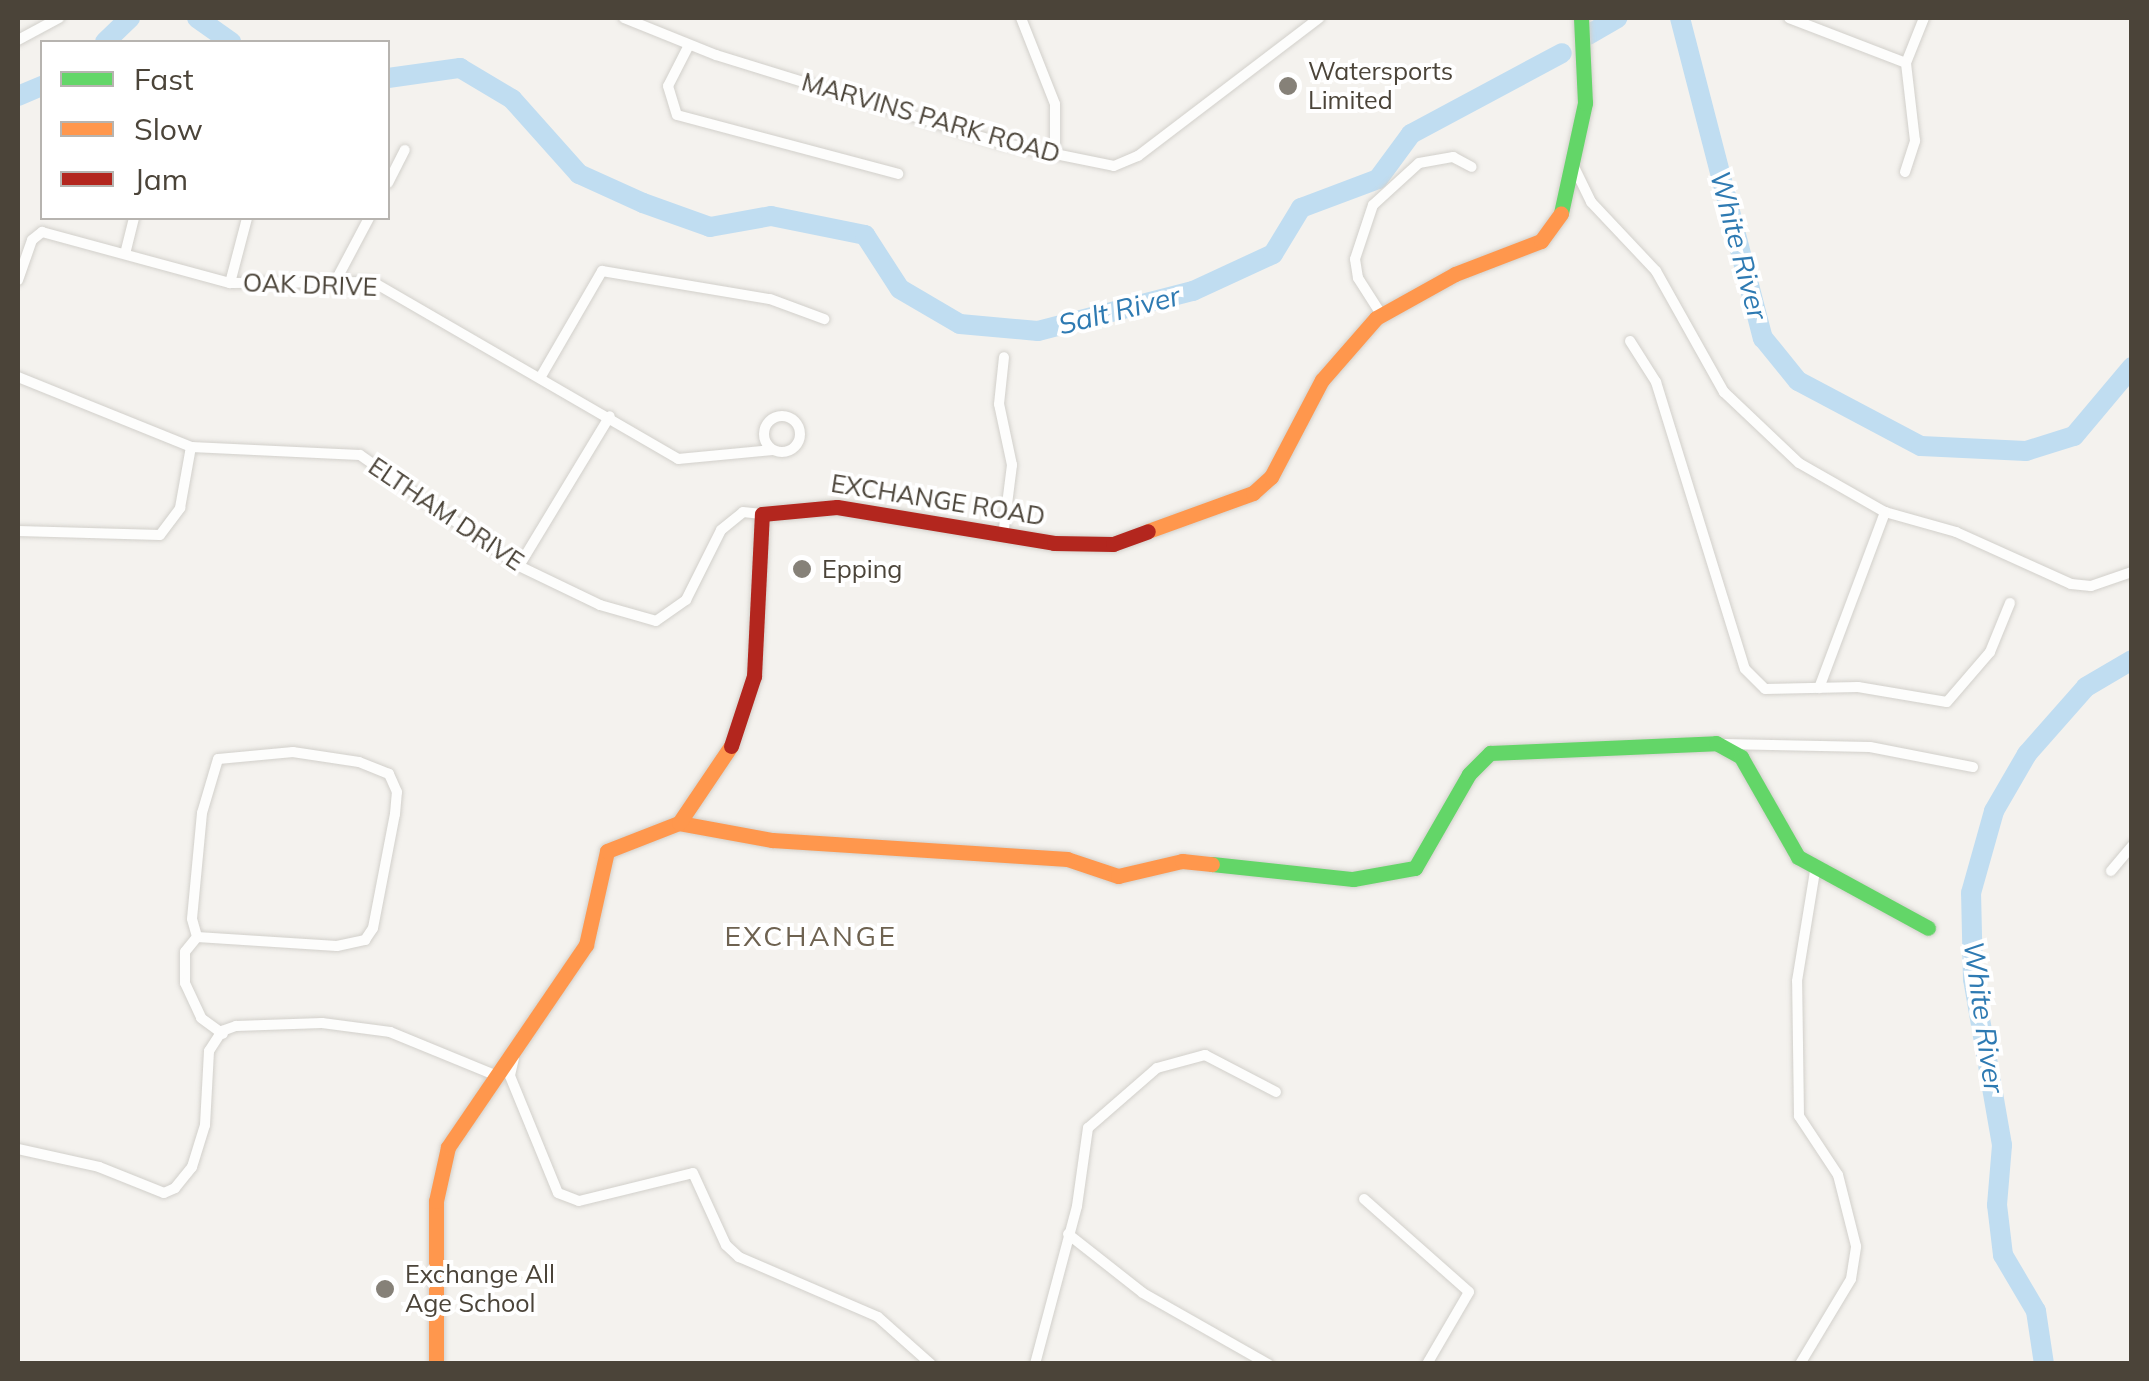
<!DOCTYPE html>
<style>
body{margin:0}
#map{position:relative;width:2149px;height:1381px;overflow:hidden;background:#f4f2ee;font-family:Mulish,sans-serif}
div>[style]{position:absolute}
.river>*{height:20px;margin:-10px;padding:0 10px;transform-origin:10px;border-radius:10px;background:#c0ddf1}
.roads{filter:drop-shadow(0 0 2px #d2d0cb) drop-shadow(0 0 2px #d2d0cb)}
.street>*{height:10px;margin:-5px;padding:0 5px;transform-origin:5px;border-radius:5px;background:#fdfdfc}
.street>.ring{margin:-5px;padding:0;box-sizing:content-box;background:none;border:10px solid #fdfdfc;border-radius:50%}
.fast>*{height:15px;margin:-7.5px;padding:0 7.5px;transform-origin:7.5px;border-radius:7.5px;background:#63d668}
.slow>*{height:15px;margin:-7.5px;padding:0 7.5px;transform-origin:7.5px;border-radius:7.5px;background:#ff974d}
.jam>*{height:15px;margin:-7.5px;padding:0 7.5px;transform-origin:7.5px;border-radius:7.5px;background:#b3261e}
.dots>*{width:28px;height:28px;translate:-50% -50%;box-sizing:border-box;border:5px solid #fff;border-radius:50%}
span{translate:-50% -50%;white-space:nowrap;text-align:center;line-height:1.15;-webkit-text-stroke:8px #fff;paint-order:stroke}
.poi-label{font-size:25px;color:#4b4439}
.left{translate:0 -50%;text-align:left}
.street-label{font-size:25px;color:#4b4439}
.water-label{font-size:28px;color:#2e7ab2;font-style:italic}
.neighbourhood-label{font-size:28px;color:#6e6250;letter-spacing:2.5px}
.frame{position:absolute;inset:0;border:20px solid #4b4439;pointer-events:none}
.legend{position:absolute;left:40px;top:40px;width:350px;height:180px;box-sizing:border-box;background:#fff;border:2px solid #b7b4b0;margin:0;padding:12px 18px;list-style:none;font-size:30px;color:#4b4439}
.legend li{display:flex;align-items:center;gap:20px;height:50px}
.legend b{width:50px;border:2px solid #b7b4b0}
</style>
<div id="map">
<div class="river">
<div style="left:197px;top:18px;width:42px;rotate:35.2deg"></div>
<div style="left:1680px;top:18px;width:331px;rotate:75.5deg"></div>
<div style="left:1763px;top:338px;width:55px;rotate:50.9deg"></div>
<div style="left:1798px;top:381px;width:139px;rotate:27.9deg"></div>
<div style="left:1921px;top:446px;width:105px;rotate:2.7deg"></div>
<div style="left:2026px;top:451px;width:50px;rotate:-17.4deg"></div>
<div style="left:2074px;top:436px;width:90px;rotate:-50deg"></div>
<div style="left:1588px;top:35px;width:34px;rotate:-30deg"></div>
<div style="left:105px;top:42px;width:35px;rotate:-44deg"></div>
<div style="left:388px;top:78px;width:73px;rotate:-7.9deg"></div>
<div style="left:460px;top:68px;width:61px;rotate:30.8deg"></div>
<div style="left:512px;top:99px;width:101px;rotate:48.2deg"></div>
<div style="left:579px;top:174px;width:70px;rotate:24.4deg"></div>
<div style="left:643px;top:203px;width:71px;rotate:19.7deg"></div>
<div style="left:710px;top:227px;width:62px;rotate:-10.2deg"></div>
<div style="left:771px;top:216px;width:96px;rotate:11.4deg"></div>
<div style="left:865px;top:235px;width:64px;rotate:57.1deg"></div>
<div style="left:900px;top:289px;width:69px;rotate:30.3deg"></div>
<div style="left:960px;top:324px;width:78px;rotate:5.1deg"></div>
<div style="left:1038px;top:331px;width:160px;rotate:-14.5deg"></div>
<div style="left:1193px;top:291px;width:88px;rotate:-24.8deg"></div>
<div style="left:1273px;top:254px;width:54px;rotate:-58.7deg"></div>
<div style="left:1301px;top:208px;width:82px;rotate:-20.6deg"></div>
<div style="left:1378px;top:179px;width:56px;rotate:-53.7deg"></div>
<div style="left:1411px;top:134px;width:171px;rotate:-28.2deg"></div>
<div style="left:18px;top:96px;width:26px;rotate:-23deg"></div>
<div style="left:2044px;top:1364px;width:54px;rotate:-98.6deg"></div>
<div style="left:2036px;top:1311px;width:65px;rotate:-120.5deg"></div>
<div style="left:2003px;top:1255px;width:50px;rotate:-96.8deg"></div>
<div style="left:1997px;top:1205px;width:60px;rotate:-85.2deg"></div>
<div style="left:2002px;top:1145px;width:169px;rotate:-99.9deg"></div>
<div style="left:1973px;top:979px;width:86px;rotate:-91.3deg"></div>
<div style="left:1971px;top:893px;width:85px;rotate:-74.3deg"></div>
<div style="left:1994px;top:811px;width:66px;rotate:-59.9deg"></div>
<div style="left:2027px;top:754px;width:89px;rotate:-48.6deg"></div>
<div style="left:2086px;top:687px;width:53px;rotate:-30.4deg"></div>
</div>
<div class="roads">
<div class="street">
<div style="left:624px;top:18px;width:99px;rotate:21.9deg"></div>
<div style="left:716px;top:55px;width:298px;rotate:17.2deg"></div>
<div style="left:1001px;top:143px;width:115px;rotate:11.5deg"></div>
<div style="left:1114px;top:166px;width:26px;rotate:-23deg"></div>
<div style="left:1138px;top:156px;width:228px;rotate:-37.3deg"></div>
<div style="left:1021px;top:18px;width:92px;rotate:68.4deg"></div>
<div style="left:1055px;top:104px;width:51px;rotate:90deg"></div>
<div style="left:1789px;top:18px;width:125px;rotate:21deg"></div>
<div style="left:1906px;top:63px;width:48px;rotate:-68.2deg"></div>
<div style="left:18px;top:40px;width:47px;rotate:-28.2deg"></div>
<div style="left:689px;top:45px;width:46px;rotate:117.1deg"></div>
<div style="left:668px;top:86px;width:30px;rotate:73deg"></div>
<div style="left:677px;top:115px;width:229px;rotate:14.9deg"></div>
<div style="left:1574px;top:167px;width:39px;rotate:64deg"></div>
<div style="left:1591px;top:202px;width:95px;rotate:46.7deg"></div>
<div style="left:1656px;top:271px;width:139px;rotate:60.7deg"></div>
<div style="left:1724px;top:392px;width:103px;rotate:43.4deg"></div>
<div style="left:1799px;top:463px;width:99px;rotate:29.7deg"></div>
<div style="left:1885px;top:512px;width:74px;rotate:15.7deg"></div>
<div style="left:1956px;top:532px;width:126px;rotate:24.3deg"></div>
<div style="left:2071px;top:584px;width:20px;rotate:6deg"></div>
<div style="left:2091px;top:586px;width:43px;rotate:-18.9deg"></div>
<div style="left:1905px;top:172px;width:33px;rotate:-72deg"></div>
<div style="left:1915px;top:141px;width:79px;rotate:-96.6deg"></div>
<div style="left:388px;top:183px;width:37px;rotate:-63deg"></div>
<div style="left:126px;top:250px;width:33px;rotate:-76deg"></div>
<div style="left:18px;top:280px;width:42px;rotate:-70.7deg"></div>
<div style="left:32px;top:240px;width:13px;rotate:-39deg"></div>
<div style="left:42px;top:232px;width:195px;rotate:15.2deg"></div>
<div style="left:230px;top:283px;width:143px;rotate:-0.4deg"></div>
<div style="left:373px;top:282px;width:353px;rotate:30.1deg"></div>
<div style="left:678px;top:459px;width:95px;rotate:-5.4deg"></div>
<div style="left:230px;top:283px;width:67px;rotate:-75.3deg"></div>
<div style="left:334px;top:284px;width:75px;rotate:-62.1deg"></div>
<div style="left:1381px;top:314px;width:43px;rotate:-122.6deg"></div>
<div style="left:1358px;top:278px;width:19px;rotate:-99deg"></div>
<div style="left:1355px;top:259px;width:57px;rotate:-71.6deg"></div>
<div style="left:1373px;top:205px;width:62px;rotate:-42.4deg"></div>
<div style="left:1419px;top:163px;width:35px;rotate:-10deg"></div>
<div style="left:1453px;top:157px;width:21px;rotate:28deg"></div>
<div style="left:1630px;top:341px;width:49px;rotate:57.6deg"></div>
<div style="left:1656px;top:382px;width:300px;rotate:72.8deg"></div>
<div style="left:1745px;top:669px;width:28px;rotate:45deg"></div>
<div style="left:1765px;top:689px;width:93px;rotate:-1.2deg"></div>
<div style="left:1858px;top:687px;width:90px;rotate:9.6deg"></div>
<div style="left:1947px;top:702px;width:66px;rotate:-49.3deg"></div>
<div style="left:1990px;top:652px;width:53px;rotate:-67.8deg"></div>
<div style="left:18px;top:377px;width:187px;rotate:22deg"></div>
<div style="left:191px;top:447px;width:169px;rotate:2.7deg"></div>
<div style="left:360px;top:455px;width:194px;rotate:34.9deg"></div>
<div style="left:519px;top:566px;width:90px;rotate:25.7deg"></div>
<div style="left:600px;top:605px;width:58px;rotate:15.9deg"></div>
<div style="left:656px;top:621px;width:37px;rotate:-35deg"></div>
<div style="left:686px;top:600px;width:78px;rotate:-63.4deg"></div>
<div style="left:721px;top:530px;width:28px;rotate:-39deg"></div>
<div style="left:743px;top:512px;width:19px;rotate:6deg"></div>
<div style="left:540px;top:378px;width:124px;rotate:-59.9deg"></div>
<div style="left:602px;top:271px;width:170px;rotate:9.5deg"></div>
<div style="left:770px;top:299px;width:58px;rotate:20.3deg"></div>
<div class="ring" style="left:764px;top:416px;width:26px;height:26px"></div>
<div style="left:18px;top:531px;width:142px;rotate:1.6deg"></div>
<div style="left:160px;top:535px;width:34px;rotate:-53deg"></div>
<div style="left:180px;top:508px;width:62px;rotate:-79.8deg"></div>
<div style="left:1003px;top:536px;width:72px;rotate:-82.8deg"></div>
<div style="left:1012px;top:465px;width:62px;rotate:-102deg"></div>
<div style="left:999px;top:404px;width:47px;rotate:-83.9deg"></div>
<div style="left:519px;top:566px;width:175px;rotate:-58.8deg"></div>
<div style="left:1819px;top:688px;width:188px;rotate:-69.4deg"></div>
<div style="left:1723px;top:744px;width:147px;rotate:1.2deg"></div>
<div style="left:1870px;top:747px;width:105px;rotate:11deg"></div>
<div style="left:2111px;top:871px;width:33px;rotate:-50deg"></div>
<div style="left:197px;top:937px;width:140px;rotate:3.7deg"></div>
<div style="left:337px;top:946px;width:29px;rotate:-12deg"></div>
<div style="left:365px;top:940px;width:14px;rotate:-56deg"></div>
<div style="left:373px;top:928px;width:116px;rotate:-79.1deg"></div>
<div style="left:395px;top:814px;width:22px;rotate:-85deg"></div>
<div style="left:397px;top:792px;width:20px;rotate:-114deg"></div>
<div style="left:389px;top:774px;width:32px;rotate:-158deg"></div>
<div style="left:359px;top:762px;width:67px;rotate:-171.4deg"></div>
<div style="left:293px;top:752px;width:75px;rotate:174.7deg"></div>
<div style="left:218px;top:759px;width:56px;rotate:106.5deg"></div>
<div style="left:202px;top:813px;width:106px;rotate:95.4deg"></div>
<div style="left:192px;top:919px;width:19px;rotate:74deg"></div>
<div style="left:197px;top:937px;width:19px;rotate:129deg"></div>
<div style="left:185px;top:952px;width:31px;rotate:90deg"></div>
<div style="left:185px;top:983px;width:38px;rotate:65deg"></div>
<div style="left:201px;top:1018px;width:27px;rotate:36deg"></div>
<div style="left:514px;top:1058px;width:18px;rotate:103deg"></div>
<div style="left:510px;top:1076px;width:126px;rotate:67.7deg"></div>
<div style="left:558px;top:1193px;width:22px;rotate:21deg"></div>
<div style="left:579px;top:1201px;width:117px;rotate:-13.8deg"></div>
<div style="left:693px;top:1173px;width:79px;rotate:65.4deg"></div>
<div style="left:726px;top:1245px;width:18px;rotate:43deg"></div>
<div style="left:739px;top:1257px;width:151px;rotate:23.3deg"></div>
<div style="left:878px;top:1317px;width:71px;rotate:41.6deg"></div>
<div style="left:18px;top:1149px;width:83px;rotate:12.5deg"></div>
<div style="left:99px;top:1167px;width:70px;rotate:21.8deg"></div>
<div style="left:164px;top:1193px;width:12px;rotate:-24deg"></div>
<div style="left:175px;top:1188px;width:27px;rotate:-51deg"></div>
<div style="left:192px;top:1167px;width:44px;rotate:-72.8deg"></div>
<div style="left:205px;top:1125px;width:74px;rotate:-86.9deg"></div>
<div style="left:209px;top:1051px;width:24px;rotate:-57deg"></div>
<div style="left:222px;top:1031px;width:15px;rotate:-20deg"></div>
<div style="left:236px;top:1026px;width:86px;rotate:-2deg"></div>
<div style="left:322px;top:1023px;width:69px;rotate:7.5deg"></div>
<div style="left:390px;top:1032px;width:113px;rotate:22.3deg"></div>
<div style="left:1364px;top:1199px;width:140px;rotate:41.5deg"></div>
<div style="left:1469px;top:1292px;width:83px;rotate:120.3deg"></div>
<div style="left:1068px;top:1234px;width:95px;rotate:38.2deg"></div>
<div style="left:1143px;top:1293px;width:144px;rotate:29.6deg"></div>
<div style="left:1035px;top:1364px;width:163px;rotate:-75.1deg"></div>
<div style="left:1077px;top:1206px;width:79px;rotate:-82deg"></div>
<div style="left:1088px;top:1128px;width:91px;rotate:-41deg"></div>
<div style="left:1157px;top:1068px;width:50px;rotate:-15.2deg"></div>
<div style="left:1205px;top:1055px;width:80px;rotate:27.5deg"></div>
<div style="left:1800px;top:1364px;width:99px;rotate:-59deg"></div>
<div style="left:1851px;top:1279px;width:33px;rotate:-81deg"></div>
<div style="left:1856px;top:1246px;width:73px;rotate:-104.2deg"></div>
<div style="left:1838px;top:1175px;width:71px;rotate:-123.5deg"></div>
<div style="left:1799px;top:1116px;width:135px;rotate:-90.8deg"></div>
<div style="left:1797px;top:981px;width:111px;rotate:-80.7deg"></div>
</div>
<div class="fast">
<div style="left:1561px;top:213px;width:113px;rotate:-77.7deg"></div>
<div style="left:1585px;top:103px;width:85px;rotate:-92.7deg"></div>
<div style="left:1212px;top:864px;width:142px;rotate:6.1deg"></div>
<div style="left:1353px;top:879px;width:63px;rotate:-10.1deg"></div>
<div style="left:1415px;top:868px;width:108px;rotate:-60.1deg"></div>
<div style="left:1469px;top:774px;width:30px;rotate:-45deg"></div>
<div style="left:1490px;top:753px;width:226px;rotate:-2.5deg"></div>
<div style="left:1716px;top:743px;width:29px;rotate:29deg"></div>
<div style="left:1741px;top:757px;width:115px;rotate:60.3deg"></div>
<div style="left:1798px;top:857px;width:148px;rotate:28.6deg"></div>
</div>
<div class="slow">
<div style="left:1148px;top:531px;width:112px;rotate:-19.9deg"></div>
<div style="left:1253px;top:493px;width:24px;rotate:-42deg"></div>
<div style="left:1271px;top:477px;width:110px;rotate:-62.3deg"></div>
<div style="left:1322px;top:380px;width:82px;rotate:-48.9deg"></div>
<div style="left:1376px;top:318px;width:90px;rotate:-29.1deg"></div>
<div style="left:1455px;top:274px;width:92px;rotate:-21deg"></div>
<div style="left:1541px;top:241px;width:34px;rotate:-54deg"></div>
<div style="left:679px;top:823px;width:95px;rotate:10.4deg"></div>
<div style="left:772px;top:840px;width:296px;rotate:3.7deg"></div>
<div style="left:1067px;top:859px;width:54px;rotate:18.4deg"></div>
<div style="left:1118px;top:876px;width:66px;rotate:-13.2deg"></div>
<div style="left:1182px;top:861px;width:30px;rotate:6deg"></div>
<div style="left:436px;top:1364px;width:163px;rotate:-90deg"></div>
<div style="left:436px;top:1201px;width:55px;rotate:-77.5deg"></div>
<div style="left:448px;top:1147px;width:245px;rotate:-55.7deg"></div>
<div style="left:586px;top:945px;width:96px;rotate:-77.4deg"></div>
<div style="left:607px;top:851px;width:77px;rotate:-21.3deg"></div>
<div style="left:679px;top:823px;width:93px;rotate:-56deg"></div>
</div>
<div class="jam">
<div style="left:731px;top:746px;width:74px;rotate:-71.8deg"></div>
<div style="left:754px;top:676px;width:162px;rotate:-87.2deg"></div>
<div style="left:762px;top:514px;width:75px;rotate:-5.3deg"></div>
<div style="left:837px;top:507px;width:220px;rotate:9.4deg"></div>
<div style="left:1054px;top:543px;width:59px;rotate:1deg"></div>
<div style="left:1113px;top:544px;width:37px;rotate:-20deg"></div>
</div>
</div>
<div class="dots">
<div style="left:1288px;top:86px;background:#868178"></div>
<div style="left:802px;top:569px;background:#868178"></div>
<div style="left:385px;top:1289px;background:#868178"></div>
</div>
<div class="poi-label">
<span class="left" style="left:1308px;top:86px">Watersports<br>Limited</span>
<span class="left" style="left:822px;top:569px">Epping</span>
<span class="left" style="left:405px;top:1289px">Exchange All<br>Age School</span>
</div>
<div class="street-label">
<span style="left:931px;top:118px;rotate:16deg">MARVINS PARK ROAD</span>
<span style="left:310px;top:285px;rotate:2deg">OAK DRIVE</span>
<span style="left:938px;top:500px;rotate:9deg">EXCHANGE ROAD</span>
<span style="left:446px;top:514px;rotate:34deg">ELTHAM DRIVE</span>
</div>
<div class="water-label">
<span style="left:1739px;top:245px;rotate:75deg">White River</span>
<span style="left:1119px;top:310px;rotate:-14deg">Salt River</span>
<span style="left:1984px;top:1017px;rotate:82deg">White River</span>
</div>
<div class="neighbourhood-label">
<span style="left:811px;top:936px">EXCHANGE</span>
</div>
<div class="frame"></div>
<ul class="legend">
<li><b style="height:12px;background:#63d668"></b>Fast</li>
<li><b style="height:12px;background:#ff974d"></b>Slow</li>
<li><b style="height:12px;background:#b3261e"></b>Jam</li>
</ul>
</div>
